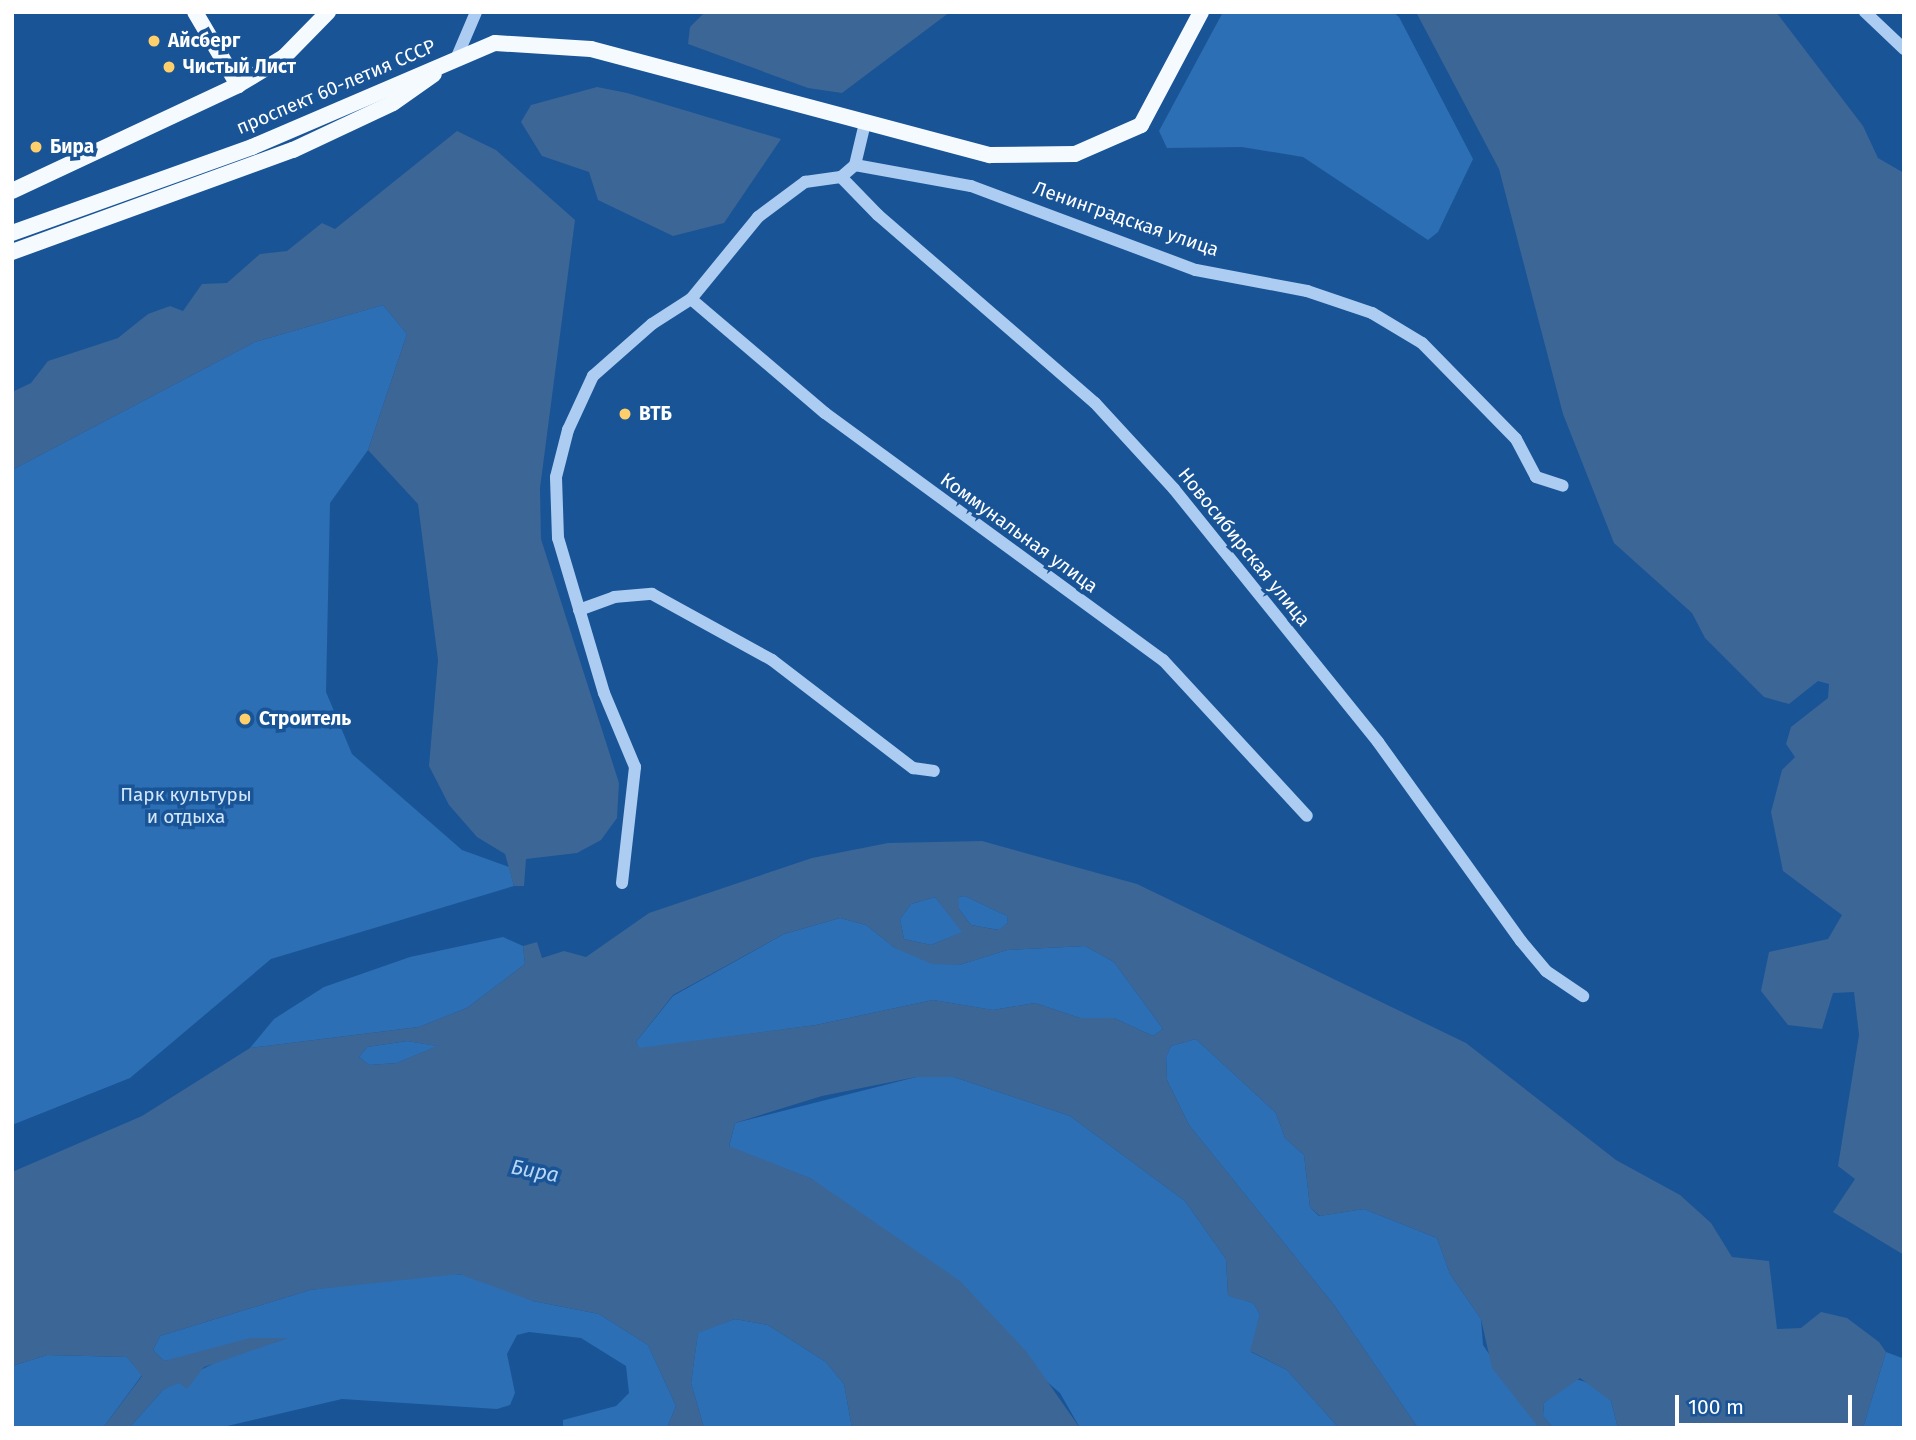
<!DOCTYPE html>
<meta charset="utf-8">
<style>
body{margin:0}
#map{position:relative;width:1916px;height:1440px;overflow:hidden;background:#195497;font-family:"Fira Sans",sans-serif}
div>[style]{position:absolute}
.green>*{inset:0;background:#2c6fb5}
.water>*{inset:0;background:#3c6696}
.minor>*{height:12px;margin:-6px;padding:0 6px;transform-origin:6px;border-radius:6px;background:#accdf1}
.major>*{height:16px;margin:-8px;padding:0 8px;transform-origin:8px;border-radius:8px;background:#f5faff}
.dots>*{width:19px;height:19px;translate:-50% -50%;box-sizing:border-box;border:4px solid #195497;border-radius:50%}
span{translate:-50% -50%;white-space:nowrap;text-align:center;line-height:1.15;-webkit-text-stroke:7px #195497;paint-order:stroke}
.poi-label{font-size:19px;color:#fff;font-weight:700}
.left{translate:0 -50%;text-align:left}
.street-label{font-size:19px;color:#fff}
.park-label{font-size:19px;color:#d3e7fc}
.water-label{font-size:21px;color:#b8d7f7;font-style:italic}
.frame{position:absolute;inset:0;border:14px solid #fff;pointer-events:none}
.scale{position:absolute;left:1675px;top:1395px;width:177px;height:32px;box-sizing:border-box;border:4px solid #fff;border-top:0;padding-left:9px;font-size:21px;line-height:24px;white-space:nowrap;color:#fff;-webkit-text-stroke:5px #195497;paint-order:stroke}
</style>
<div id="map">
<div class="green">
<div style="clip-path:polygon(1223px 12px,1393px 12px,1399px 17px,1473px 159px,1438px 232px,1428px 240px,1303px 157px,1242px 147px,1167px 148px,1159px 131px)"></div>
<div style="clip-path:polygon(383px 305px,407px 334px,368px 450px,330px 503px,326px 692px,352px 754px,462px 850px,509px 867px,514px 886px,271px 959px,130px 1078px,12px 1125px,12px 470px,255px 342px)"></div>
<div style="clip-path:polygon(965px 896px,1007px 916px,1008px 923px,999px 930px,971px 925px,959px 909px,959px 897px)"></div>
<div style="clip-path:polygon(935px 897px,963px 932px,931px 945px,904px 939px,900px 919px,911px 904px)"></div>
<div style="clip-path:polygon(840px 918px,866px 925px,895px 948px,959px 965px,1007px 950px,1085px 946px,1114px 962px,1163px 1029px,1153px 1036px,1114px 1018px,1080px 1018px,1035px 1003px,993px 1010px,933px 1000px,816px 1025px,639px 1049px,636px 1042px,673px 996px,784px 934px)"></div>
<div style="clip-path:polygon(503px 937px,523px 946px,525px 964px,467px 1008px,419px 1027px,250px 1048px,274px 1019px,324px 987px,410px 957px)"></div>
<div style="clip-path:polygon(1196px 1039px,1276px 1113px,1285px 1138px,1304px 1155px,1310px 1207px,1319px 1216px,1364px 1209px,1437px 1238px,1450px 1274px,1481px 1319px,1483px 1345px,1539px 1428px,1418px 1428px,1334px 1305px,1189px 1125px,1167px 1080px,1166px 1057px,1171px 1046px)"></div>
<div style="clip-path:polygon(407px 1041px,438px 1046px,397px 1063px,369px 1065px,359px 1057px,367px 1047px)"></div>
<div style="clip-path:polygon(916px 1077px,954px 1077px,1070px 1116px,1185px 1201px,1226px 1259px,1228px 1295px,1253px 1303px,1260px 1314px,1251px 1352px,1287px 1370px,1339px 1428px,1080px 1428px,1060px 1393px,812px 1179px,729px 1147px,735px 1123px)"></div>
<div style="clip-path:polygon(432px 1273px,472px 1275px,533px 1301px,599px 1314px,648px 1345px,676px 1406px,667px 1428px,563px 1428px,563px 1420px,616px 1406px,629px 1393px,626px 1366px,581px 1338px,529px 1332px,517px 1335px,507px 1354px,515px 1393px,510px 1405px,497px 1409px,342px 1399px,219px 1428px,129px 1428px,164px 1389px,222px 1359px,285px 1339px,164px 1361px,153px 1350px,160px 1336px,310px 1290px)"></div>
<div style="clip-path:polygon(735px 1319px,768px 1325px,826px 1362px,844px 1384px,852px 1428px,704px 1428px,691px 1383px,698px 1332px)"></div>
<div style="clip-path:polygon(1886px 1352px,1902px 1358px,1904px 1428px,1863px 1428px)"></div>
<div style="clip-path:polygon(47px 1355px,127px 1357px,142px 1375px,103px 1428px,12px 1428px,12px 1366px)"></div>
<div style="clip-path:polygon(1573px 1378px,1598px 1386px,1611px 1401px,1618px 1428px,1553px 1428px,1543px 1416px,1544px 1403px)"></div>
</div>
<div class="water">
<div style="clip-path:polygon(705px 12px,950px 12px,842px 93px,808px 88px,688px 44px,690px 27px)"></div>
<div style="clip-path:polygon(1416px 12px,1776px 12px,1863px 126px,1878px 158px,1904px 173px,1904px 1255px,1833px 1212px,1855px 1179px,1838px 1166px,1859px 1035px,1854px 992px,1833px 993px,1822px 1029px,1788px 1025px,1761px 991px,1769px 952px,1828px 939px,1842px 915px,1783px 871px,1771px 812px,1782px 770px,1795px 757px,1786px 744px,1791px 727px,1828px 698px,1829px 684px,1818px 681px,1789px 704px,1764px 697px,1705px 638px,1692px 613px,1614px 543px,1563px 414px,1499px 169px)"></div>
<div style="clip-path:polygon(597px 87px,627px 93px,781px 139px,724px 223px,673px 236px,598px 200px,589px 172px,542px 156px,521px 122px,531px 105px)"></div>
<div style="clip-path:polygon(457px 131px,496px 150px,575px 220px,540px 488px,541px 539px,619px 783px,617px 818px,601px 840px,577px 853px,526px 859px,524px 886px,514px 886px,505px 854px,477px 837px,449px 805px,429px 766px,438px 660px,418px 504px,368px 450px,407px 334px,383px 305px,255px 342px,12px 470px,12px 392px,31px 383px,48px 361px,118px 338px,148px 314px,170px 306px,183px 311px,202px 284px,227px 283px,260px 254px,287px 251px,322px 223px,335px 229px)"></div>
<div style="clip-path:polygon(evenodd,982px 841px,1137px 884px,1466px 1043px,1616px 1160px,1680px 1195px,1711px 1223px,1732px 1257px,1769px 1261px,1777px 1329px,1801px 1328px,1821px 1312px,1847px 1318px,1879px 1342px,1886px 1352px,1863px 1428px,1618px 1428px,1611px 1401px,1580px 1378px,1544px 1403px,1543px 1416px,1553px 1428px,1539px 1428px,1492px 1368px,1481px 1319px,1450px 1274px,1437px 1238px,1364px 1209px,1320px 1216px,1310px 1207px,1304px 1155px,1285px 1138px,1276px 1113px,1196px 1039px,1171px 1046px,1166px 1057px,1167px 1080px,1189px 1125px,1334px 1305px,1418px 1428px,1339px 1428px,1287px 1370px,1250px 1351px,1260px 1314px,1253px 1303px,1228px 1296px,1226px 1259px,1185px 1201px,1070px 1116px,954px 1077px,916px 1077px,822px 1096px,735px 1123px,729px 1146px,812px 1179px,960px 1281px,1026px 1351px,1080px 1428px,852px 1428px,844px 1384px,826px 1362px,768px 1325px,735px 1319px,698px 1333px,691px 1383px,704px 1428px,667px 1428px,676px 1406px,648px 1345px,599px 1314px,533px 1301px,459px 1274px,310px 1290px,160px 1336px,153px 1350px,164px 1361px,250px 1338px,288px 1338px,204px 1367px,187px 1389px,179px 1383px,164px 1389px,129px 1428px,103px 1428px,142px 1376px,127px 1357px,47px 1355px,12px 1366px,12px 1172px,142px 1116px,250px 1048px,419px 1027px,467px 1008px,525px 964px,523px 946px,537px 942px,542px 958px,564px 951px,586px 957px,649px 913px,812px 858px,888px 843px,982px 841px,965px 896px,1007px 916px,1008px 923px,998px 930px,971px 925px,959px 909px,959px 897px,965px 896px,982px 841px,935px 897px,962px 932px,931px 945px,904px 939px,900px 919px,911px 904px,935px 897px,982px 841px,840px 918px,866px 925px,895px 948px,932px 964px,959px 965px,1007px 950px,1085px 946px,1114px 962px,1163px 1029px,1153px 1036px,1114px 1018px,1080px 1018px,1035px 1003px,993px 1010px,933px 1000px,816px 1025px,639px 1048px,636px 1042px,673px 995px,784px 934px,840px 918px,982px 841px,407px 1041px,437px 1046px,397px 1063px,369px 1065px,359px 1057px,367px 1047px,407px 1041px)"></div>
</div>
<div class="minor">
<div style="left:1865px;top:12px;width:54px;rotate:43.5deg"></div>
<div style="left:456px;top:59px;width:51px;rotate:-66.9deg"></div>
<div style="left:865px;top:123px;width:43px;rotate:103.4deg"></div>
<div style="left:855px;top:165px;width:118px;rotate:10.3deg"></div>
<div style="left:971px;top:186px;width:240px;rotate:20.5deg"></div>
<div style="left:1196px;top:270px;width:113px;rotate:10.7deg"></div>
<div style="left:1307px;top:291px;width:69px;rotate:18.7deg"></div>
<div style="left:1372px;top:313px;width:58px;rotate:31deg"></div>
<div style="left:1422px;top:343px;width:134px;rotate:45.6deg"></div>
<div style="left:1516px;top:439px;width:43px;rotate:62.2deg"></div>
<div style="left:1536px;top:477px;width:28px;rotate:18deg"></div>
<div style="left:855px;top:165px;width:18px;rotate:139deg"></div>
<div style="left:841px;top:177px;width:53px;rotate:45.8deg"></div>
<div style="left:878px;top:215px;width:287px;rotate:40.9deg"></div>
<div style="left:1095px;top:403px;width:117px;rotate:47.4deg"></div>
<div style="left:1174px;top:489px;width:325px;rotate:51.1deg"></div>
<div style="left:1378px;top:742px;width:245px;rotate:54.3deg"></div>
<div style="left:1521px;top:941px;width:39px;rotate:50deg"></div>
<div style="left:1546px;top:971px;width:45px;rotate:34deg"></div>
<div style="left:691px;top:299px;width:176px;rotate:40.4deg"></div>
<div style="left:825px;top:413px;width:419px;rotate:36.2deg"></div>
<div style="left:1163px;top:660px;width:212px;rotate:47.3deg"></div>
<div style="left:579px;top:610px;width:37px;rotate:-20deg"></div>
<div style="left:614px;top:597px;width:38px;rotate:-5deg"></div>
<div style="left:652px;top:594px;width:137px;rotate:28.8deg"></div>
<div style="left:772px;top:660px;width:178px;rotate:37.5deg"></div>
<div style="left:913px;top:768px;width:21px;rotate:8deg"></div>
<div style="left:622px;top:883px;width:117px;rotate:-83.6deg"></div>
<div style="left:635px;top:767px;width:80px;rotate:-112.7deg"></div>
<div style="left:604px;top:693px;width:162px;rotate:-106.5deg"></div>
<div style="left:558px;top:538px;width:61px;rotate:-91.9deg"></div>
<div style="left:556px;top:477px;width:49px;rotate:-75.7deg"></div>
<div style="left:568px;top:430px;width:60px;rotate:-65.2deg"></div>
<div style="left:593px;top:376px;width:79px;rotate:-41.4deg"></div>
<div style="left:652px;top:324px;width:46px;rotate:-32.7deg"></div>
<div style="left:691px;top:299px;width:106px;rotate:-50.7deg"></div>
<div style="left:758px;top:217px;width:59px;rotate:-36.7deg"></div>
<div style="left:805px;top:182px;width:36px;rotate:-8deg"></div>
</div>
<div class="major">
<div style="left:195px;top:12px;width:85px;rotate:59.5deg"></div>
<div style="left:12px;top:191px;width:250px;rotate:-25.1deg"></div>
<div style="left:238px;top:85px;width:54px;rotate:-31.3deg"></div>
<div style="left:284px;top:57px;width:63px;rotate:-45.6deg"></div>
<div style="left:12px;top:233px;width:255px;rotate:-19.7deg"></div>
<div style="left:252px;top:147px;width:264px;rotate:-23.2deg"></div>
<div style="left:495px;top:43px;width:96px;rotate:3.6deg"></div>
<div style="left:591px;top:49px;width:413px;rotate:14.9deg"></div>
<div style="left:990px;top:155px;width:85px;rotate:-0.7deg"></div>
<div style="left:1075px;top:154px;width:72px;rotate:-23.7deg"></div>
<div style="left:1141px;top:125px;width:128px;rotate:-62deg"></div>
<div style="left:12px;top:252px;width:299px;rotate:-20deg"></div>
<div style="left:293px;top:150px;width:110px;rotate:-25.2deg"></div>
<div style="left:393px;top:103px;width:50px;rotate:-35.3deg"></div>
</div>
<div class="dots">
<div style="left:154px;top:41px;background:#ffcf6b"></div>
<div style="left:169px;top:67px;background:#ffcf6b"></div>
<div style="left:36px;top:147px;background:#ffcf6b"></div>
<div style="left:625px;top:414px;background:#ffcf6b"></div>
<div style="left:245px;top:719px;background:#ffcf6b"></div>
</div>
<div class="poi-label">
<span class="left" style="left:168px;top:41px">Айсберг</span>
<span class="left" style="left:183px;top:67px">Чистый Лист</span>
<span class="left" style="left:50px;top:147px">Бира</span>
<span class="left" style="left:639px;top:414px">ВТБ</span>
<span class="left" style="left:259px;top:719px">Строитель</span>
</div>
<div class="street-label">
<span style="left:336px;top:87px;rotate:-23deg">проспект 60-летия СССР</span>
<span style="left:1126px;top:219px;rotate:19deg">Ленинградская улица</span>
<span style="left:1019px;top:533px;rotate:36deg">Коммунальная улица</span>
<span style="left:1244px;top:547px;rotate:51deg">Новосибирская улица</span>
</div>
<div class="park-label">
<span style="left:186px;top:806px">Парк культуры<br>и отдыха</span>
</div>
<div class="water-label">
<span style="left:535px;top:1171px;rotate:11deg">Бира</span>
</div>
<div class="frame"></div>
<div class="scale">100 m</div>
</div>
